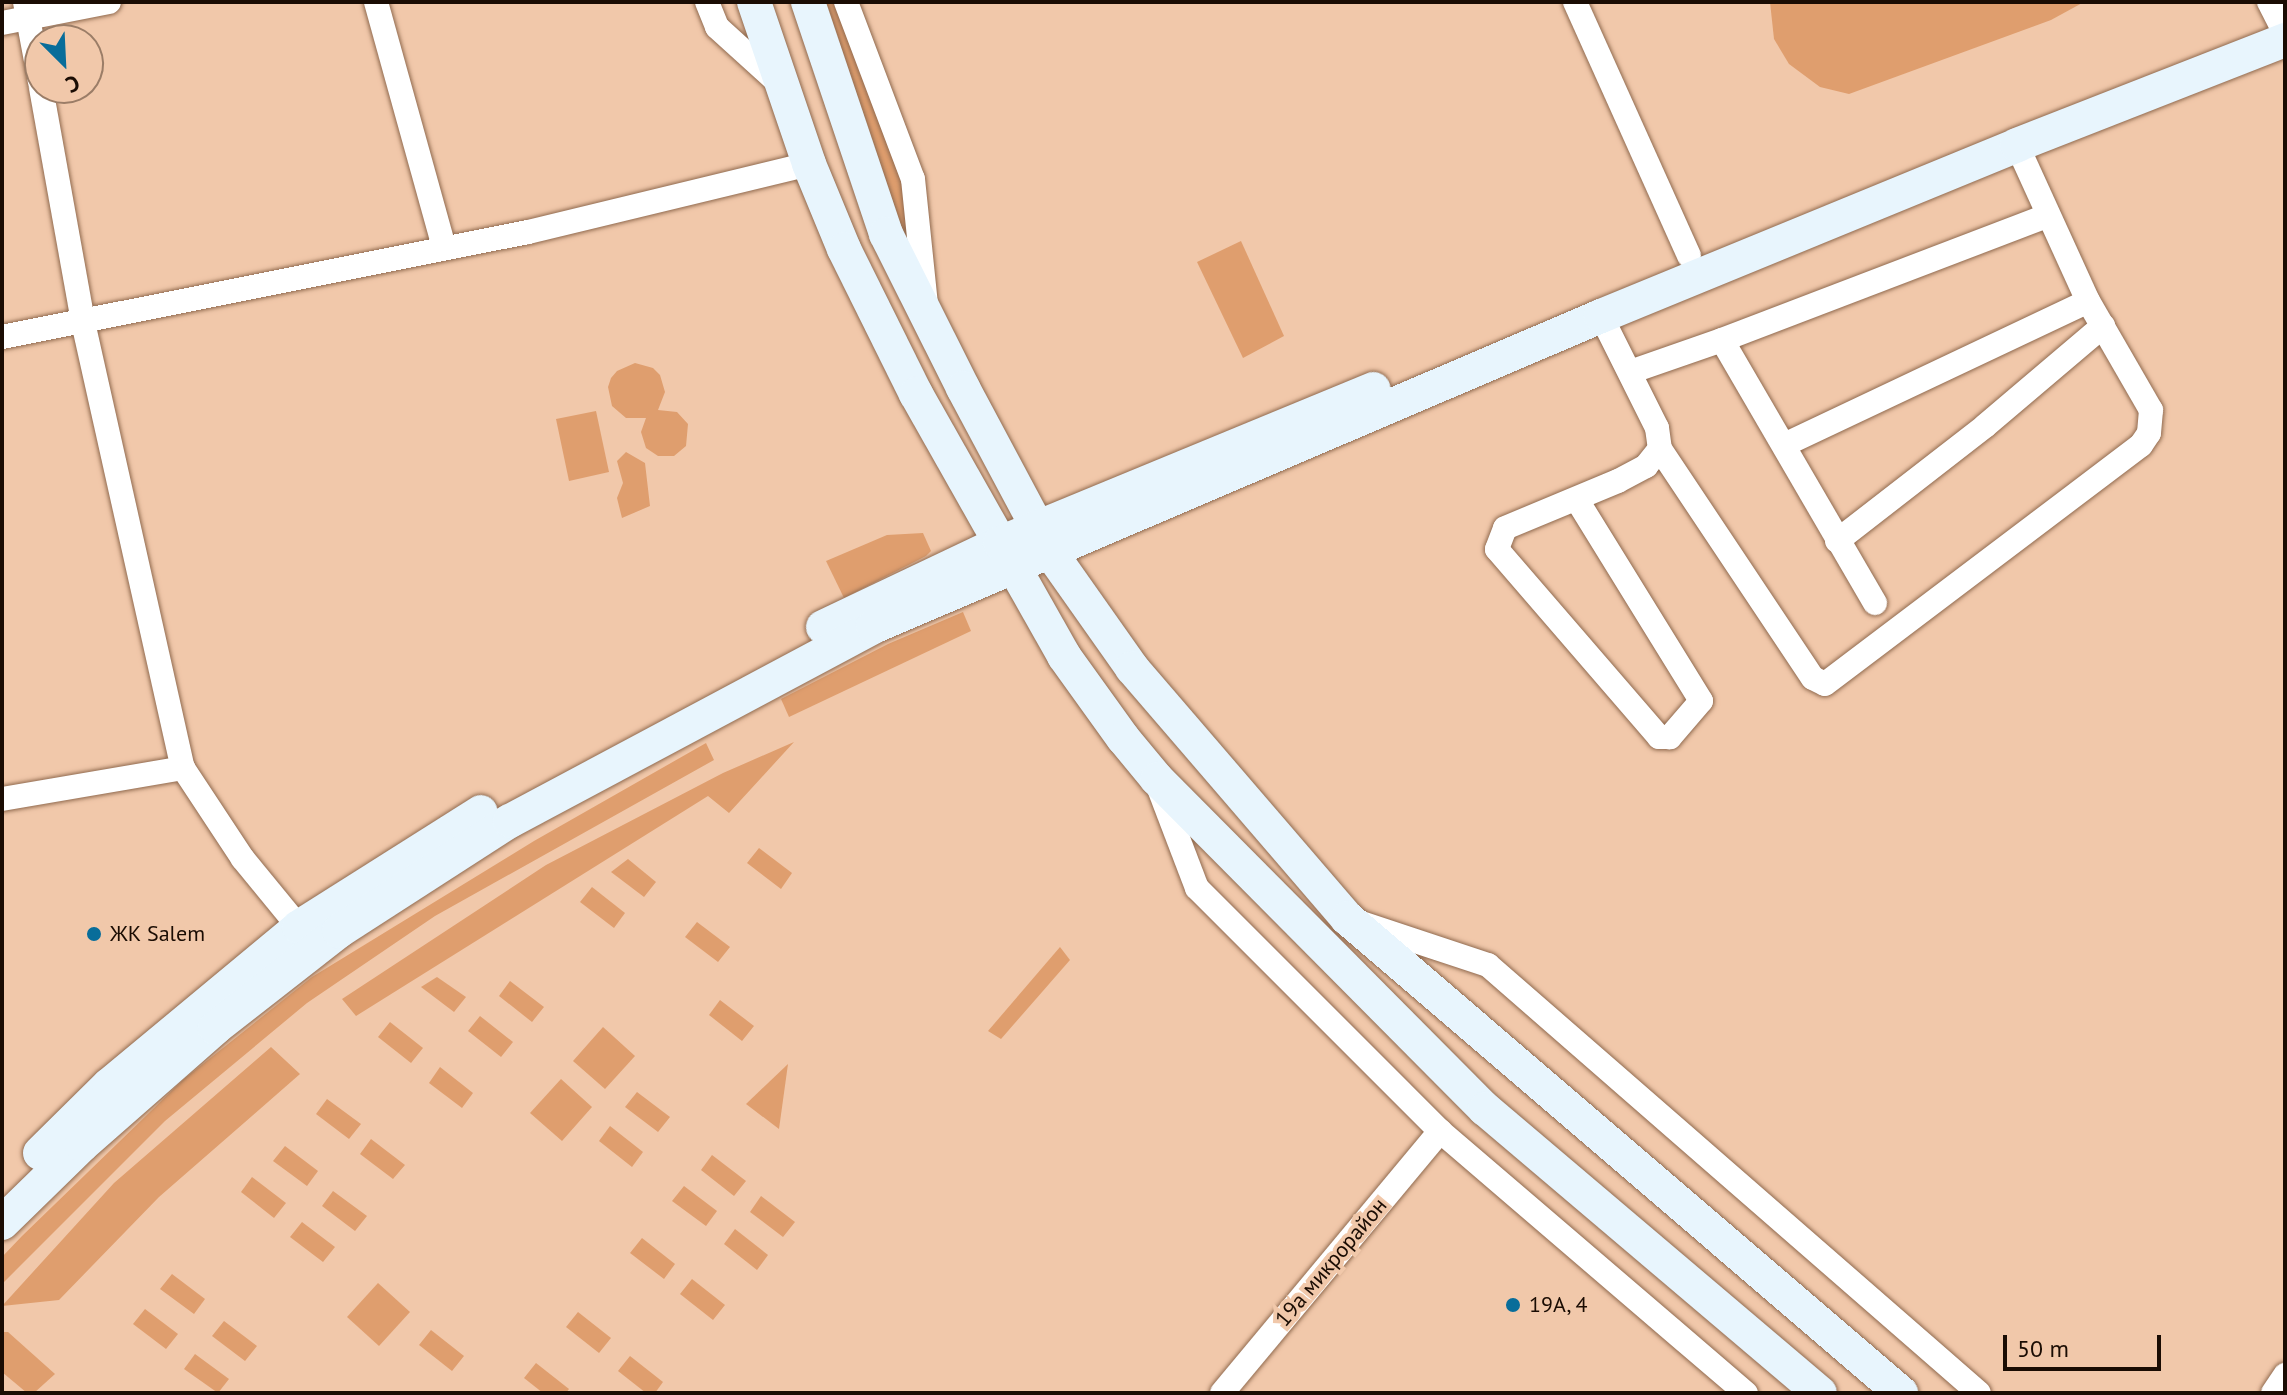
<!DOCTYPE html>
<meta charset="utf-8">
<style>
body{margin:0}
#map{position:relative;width:2287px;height:1395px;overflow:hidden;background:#f1c8aa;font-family:"PT Sans",sans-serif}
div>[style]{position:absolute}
.green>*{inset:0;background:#df9e6e}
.roads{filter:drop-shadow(0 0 2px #906a4f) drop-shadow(0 0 2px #906a4f)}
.street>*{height:24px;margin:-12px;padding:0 12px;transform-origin:12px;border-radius:12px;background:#fff}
.secondary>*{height:34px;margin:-17px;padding:0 17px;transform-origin:17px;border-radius:17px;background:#e8f5fd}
.dots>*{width:22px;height:22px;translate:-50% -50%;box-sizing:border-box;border:4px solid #f1c8aa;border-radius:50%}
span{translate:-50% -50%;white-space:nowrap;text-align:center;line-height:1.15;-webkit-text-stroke:8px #f1c8aa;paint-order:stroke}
.poi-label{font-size:22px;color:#1a0c03}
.left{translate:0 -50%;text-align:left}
.street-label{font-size:22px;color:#1a0c03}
.frame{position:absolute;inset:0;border:4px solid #1a0c03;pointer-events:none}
.north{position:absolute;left:24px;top:24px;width:80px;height:80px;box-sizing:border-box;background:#f1c8aa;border:2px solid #9b7d67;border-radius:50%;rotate:156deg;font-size:22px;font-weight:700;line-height:32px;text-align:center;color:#1a0c03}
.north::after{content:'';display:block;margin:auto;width:28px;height:36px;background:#086d9a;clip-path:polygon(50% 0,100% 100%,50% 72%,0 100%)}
.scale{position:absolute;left:2003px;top:1335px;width:158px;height:36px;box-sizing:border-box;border:4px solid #1a0c03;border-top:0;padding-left:10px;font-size:24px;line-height:28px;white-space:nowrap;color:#1a0c03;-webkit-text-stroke:6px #f1c8aa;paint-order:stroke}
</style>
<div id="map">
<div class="green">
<div style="clip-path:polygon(815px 2px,838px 2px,905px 193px,910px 246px,871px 156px)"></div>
<div style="clip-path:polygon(1770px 2px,2084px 2px,2051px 20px,1849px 94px,1820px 87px,1789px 64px,1774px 39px)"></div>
<div style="clip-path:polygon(1241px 241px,1284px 336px,1243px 358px,1197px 262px)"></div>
<div style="clip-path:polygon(635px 363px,653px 368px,660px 375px,665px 392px,658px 410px,677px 412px,688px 424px,686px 446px,674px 456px,658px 456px,646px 448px,641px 432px,646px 418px,626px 418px,612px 406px,608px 387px,611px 378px,617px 371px)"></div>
<div style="clip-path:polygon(596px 411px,609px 472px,569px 481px,556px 419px)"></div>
<div style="clip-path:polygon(626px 452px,645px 463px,650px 506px,622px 518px,617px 498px,623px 483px,617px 461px)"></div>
<div style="clip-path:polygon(923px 533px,931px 551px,926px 556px,844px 598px,826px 561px,887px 535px)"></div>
<div style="clip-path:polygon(963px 612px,971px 631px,789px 717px,781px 699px,888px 644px)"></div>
<div style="clip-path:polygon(794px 742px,729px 813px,708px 796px,356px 1016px,342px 999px,546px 865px,723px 773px)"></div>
<div style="clip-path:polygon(706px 743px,714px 760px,435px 916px,307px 1003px,165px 1121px,2px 1284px,2px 1257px,22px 1236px,184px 1079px,312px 977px,534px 841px)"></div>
<div style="clip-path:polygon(759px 848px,792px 873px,781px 889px,747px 863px)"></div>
<div style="clip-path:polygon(628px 859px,656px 882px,644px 897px,611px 872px)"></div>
<div style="clip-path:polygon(592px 887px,625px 913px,614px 928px,580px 902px)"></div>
<div style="clip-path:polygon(697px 922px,730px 947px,718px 962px,685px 937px)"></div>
<div style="clip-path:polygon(1060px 947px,1070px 960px,1001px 1039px,988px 1031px)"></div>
<div style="clip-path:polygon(437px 977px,466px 997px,454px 1012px,421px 987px)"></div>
<div style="clip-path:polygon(510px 981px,544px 1007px,532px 1022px,499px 996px)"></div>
<div style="clip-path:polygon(720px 1000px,754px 1026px,742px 1041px,709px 1015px)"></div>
<div style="clip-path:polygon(480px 1016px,513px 1042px,501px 1057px,468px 1031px)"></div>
<div style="clip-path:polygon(390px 1022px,423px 1048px,411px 1063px,378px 1037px)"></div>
<div style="clip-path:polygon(603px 1027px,635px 1056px,605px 1089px,573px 1061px)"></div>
<div style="clip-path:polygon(271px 1047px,300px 1074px,159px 1197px,59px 1300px,2px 1306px,114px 1183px)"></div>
<div style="clip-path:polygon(788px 1064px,779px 1129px,746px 1104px)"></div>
<div style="clip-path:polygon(440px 1067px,473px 1093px,462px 1108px,429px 1083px)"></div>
<div style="clip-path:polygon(561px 1079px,592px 1107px,562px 1141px,530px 1113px)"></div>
<div style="clip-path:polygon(637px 1092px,670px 1117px,658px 1132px,625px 1107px)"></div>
<div style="clip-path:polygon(327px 1099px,361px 1124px,349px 1139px,316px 1114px)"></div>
<div style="clip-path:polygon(610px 1126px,643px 1152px,632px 1167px,599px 1141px)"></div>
<div style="clip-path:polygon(371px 1139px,405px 1165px,393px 1179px,360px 1154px)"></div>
<div style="clip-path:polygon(285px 1146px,318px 1171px,307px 1186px,273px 1161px)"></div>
<div style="clip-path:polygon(712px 1155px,746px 1181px,734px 1196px,701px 1170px)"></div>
<div style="clip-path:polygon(252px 1177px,286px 1203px,274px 1218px,241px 1192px)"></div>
<div style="clip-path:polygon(684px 1186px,717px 1211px,706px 1226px,672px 1201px)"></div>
<div style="clip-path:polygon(333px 1191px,367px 1216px,355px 1231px,322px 1206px)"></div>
<div style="clip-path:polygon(761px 1196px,795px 1222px,783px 1237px,750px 1212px)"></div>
<div style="clip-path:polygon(302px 1222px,335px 1247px,323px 1262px,290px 1237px)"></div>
<div style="clip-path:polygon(735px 1229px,768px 1255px,757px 1270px,724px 1244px)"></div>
<div style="clip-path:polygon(642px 1238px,675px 1264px,664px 1279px,630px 1253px)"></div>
<div style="clip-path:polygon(172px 1274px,205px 1299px,194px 1314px,160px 1289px)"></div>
<div style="clip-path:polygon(692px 1279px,725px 1305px,713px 1320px,680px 1294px)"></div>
<div style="clip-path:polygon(378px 1283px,410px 1312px,379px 1346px,347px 1317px)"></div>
<div style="clip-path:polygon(145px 1309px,178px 1334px,166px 1349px,133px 1324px)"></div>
<div style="clip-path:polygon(578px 1312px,611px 1338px,599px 1353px,566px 1327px)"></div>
<div style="clip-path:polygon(224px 1321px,257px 1346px,245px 1361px,212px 1336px)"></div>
<div style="clip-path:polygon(431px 1330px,464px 1356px,452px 1371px,419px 1345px)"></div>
<div style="clip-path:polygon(2px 1332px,8px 1332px,55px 1374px,34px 1393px,27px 1393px,2px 1372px)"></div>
<div style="clip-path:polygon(195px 1354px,229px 1379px,218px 1393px,184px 1369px)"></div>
<div style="clip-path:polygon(630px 1356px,663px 1382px,655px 1393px,646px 1393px,618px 1371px)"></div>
<div style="clip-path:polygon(536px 1363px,569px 1389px,566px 1393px,543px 1393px,524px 1378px)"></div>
</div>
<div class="roads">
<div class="street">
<div style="left:25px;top:2px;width:81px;rotate:79.4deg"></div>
<div style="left:376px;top:2px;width:255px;rotate:74.5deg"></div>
<div style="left:707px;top:2px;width:27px;rotate:68deg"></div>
<div style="left:717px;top:27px;width:86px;rotate:42.2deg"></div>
<div style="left:846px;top:2px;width:189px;rotate:69.3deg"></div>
<div style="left:913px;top:179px;width:127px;rotate:84.1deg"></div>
<div style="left:1575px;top:2px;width:278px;rotate:65.8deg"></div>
<div style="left:2269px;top:2px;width:36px;rotate:63deg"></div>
<div style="left:2px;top:23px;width:109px;rotate:-11.1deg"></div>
<div style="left:41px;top:88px;width:238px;rotate:79.8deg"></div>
<div style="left:83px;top:322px;width:457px;rotate:77.4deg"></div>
<div style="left:1601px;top:316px;width:125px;rotate:63.4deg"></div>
<div style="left:1657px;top:428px;width:21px;rotate:82deg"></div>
<div style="left:1660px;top:449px;width:275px;rotate:56.3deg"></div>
<div style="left:1813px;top:678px;width:13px;rotate:27deg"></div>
<div style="left:1825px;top:684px;width:396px;rotate:-37.1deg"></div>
<div style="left:2141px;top:445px;width:14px;rotate:-56deg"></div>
<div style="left:2149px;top:433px;width:23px;rotate:-85deg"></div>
<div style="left:2151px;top:410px;width:126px;rotate:-120deg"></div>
<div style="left:2088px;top:301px;width:171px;rotate:-114.5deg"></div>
<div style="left:2px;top:337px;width:536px;rotate:-11.29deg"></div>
<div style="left:528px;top:232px;width:289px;rotate:-13.6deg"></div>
<div style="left:1630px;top:372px;width:97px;rotate:-19.2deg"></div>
<div style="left:1784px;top:445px;width:336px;rotate:-25.3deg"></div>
<div style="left:1577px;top:500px;width:236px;rotate:58.3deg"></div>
<div style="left:1701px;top:701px;width:48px;rotate:130.7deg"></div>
<div style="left:1670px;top:737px;width:11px;rotate:180deg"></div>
<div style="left:1659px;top:737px;width:248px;rotate:-130.8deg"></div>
<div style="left:1497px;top:549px;width:22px;rotate:-69deg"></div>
<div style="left:1505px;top:528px;width:122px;rotate:-22.6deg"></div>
<div style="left:1618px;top:481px;width:32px;rotate:-28deg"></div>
<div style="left:1646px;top:466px;width:22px;rotate:-51deg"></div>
<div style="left:1837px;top:541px;width:187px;rotate:-37.8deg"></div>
<div style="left:1985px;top:426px;width:155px;rotate:-40.3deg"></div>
<div style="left:1875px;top:603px;width:304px;rotate:-120.2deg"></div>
<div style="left:1722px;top:340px;width:348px;rotate:-20.9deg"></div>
<div style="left:1158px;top:786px;width:109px;rotate:69.1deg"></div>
<div style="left:1197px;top:888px;width:344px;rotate:45deg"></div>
<div style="left:1440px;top:1131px;width:403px;rotate:40.6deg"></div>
<div style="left:2px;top:799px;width:184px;rotate:-9.7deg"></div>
<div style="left:183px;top:768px;width:109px;rotate:56.6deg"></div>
<div style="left:243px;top:859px;width:101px;rotate:50.6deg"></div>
<div style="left:1361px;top:923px;width:134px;rotate:18.3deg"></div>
<div style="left:1488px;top:965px;width:651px;rotate:41.08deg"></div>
<div style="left:1222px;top:1393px;width:341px;rotate:-50.2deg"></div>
<div style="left:2273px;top:1393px;width:22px;rotate:-56deg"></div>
</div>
<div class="secondary">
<div style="left:754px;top:2px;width:171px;rotate:71.2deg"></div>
<div style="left:809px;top:164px;width:92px;rotate:67.6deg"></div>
<div style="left:844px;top:249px;width:162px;rotate:63.6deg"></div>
<div style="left:916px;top:394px;width:301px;rotate:60.5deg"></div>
<div style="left:1064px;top:656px;width:101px;rotate:54.3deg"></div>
<div style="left:1123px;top:738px;width:53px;rotate:50.3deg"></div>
<div style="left:1157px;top:779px;width:465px;rotate:45.2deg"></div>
<div style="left:1485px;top:1109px;width:439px;rotate:40.3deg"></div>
<div style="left:808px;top:2px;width:245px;rotate:71.4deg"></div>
<div style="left:886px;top:234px;width:172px;rotate:63.4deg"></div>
<div style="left:963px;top:388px;width:187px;rotate:61.9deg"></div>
<div style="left:1051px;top:553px;width:141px;rotate:54.8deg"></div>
<div style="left:1132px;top:668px;width:330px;rotate:49.3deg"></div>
<div style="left:1347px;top:918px;width:730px;rotate:40.61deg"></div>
<div style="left:823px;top:627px;width:196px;rotate:-25.4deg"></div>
<div style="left:1000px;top:543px;width:404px;rotate:-22.4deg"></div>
<div style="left:40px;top:1153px;width:97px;rotate:-44.6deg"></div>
<div style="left:109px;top:1085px;width:247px;rotate:-39.7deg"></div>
<div style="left:299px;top:927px;width:215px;rotate:-32.3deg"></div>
<div style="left:2px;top:1223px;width:112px;rotate:-44.3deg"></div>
<div style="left:82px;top:1145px;width:177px;rotate:-41.3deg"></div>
<div style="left:215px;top:1028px;width:157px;rotate:-38deg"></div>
<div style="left:339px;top:931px;width:203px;rotate:-32.8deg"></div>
<div style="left:510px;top:821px;width:412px;rotate:-28.1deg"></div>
<div style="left:873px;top:627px;width:792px;rotate:-23.13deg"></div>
<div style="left:1601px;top:316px;width:450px;rotate:-22.3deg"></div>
<div style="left:2017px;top:145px;width:288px;rotate:-21.4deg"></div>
</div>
</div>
<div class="dots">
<div style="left:94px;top:934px;background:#086d9a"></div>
<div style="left:1513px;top:1305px;background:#086d9a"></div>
</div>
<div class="poi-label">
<span class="left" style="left:110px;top:934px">ЖК Salem</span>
<span class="left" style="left:1529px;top:1305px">19А, 4</span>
</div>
<div class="street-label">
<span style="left:1331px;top:1262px;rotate:-50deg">19а микрорайон</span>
</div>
<div class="frame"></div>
<div class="north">С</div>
<div class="scale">50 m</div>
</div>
